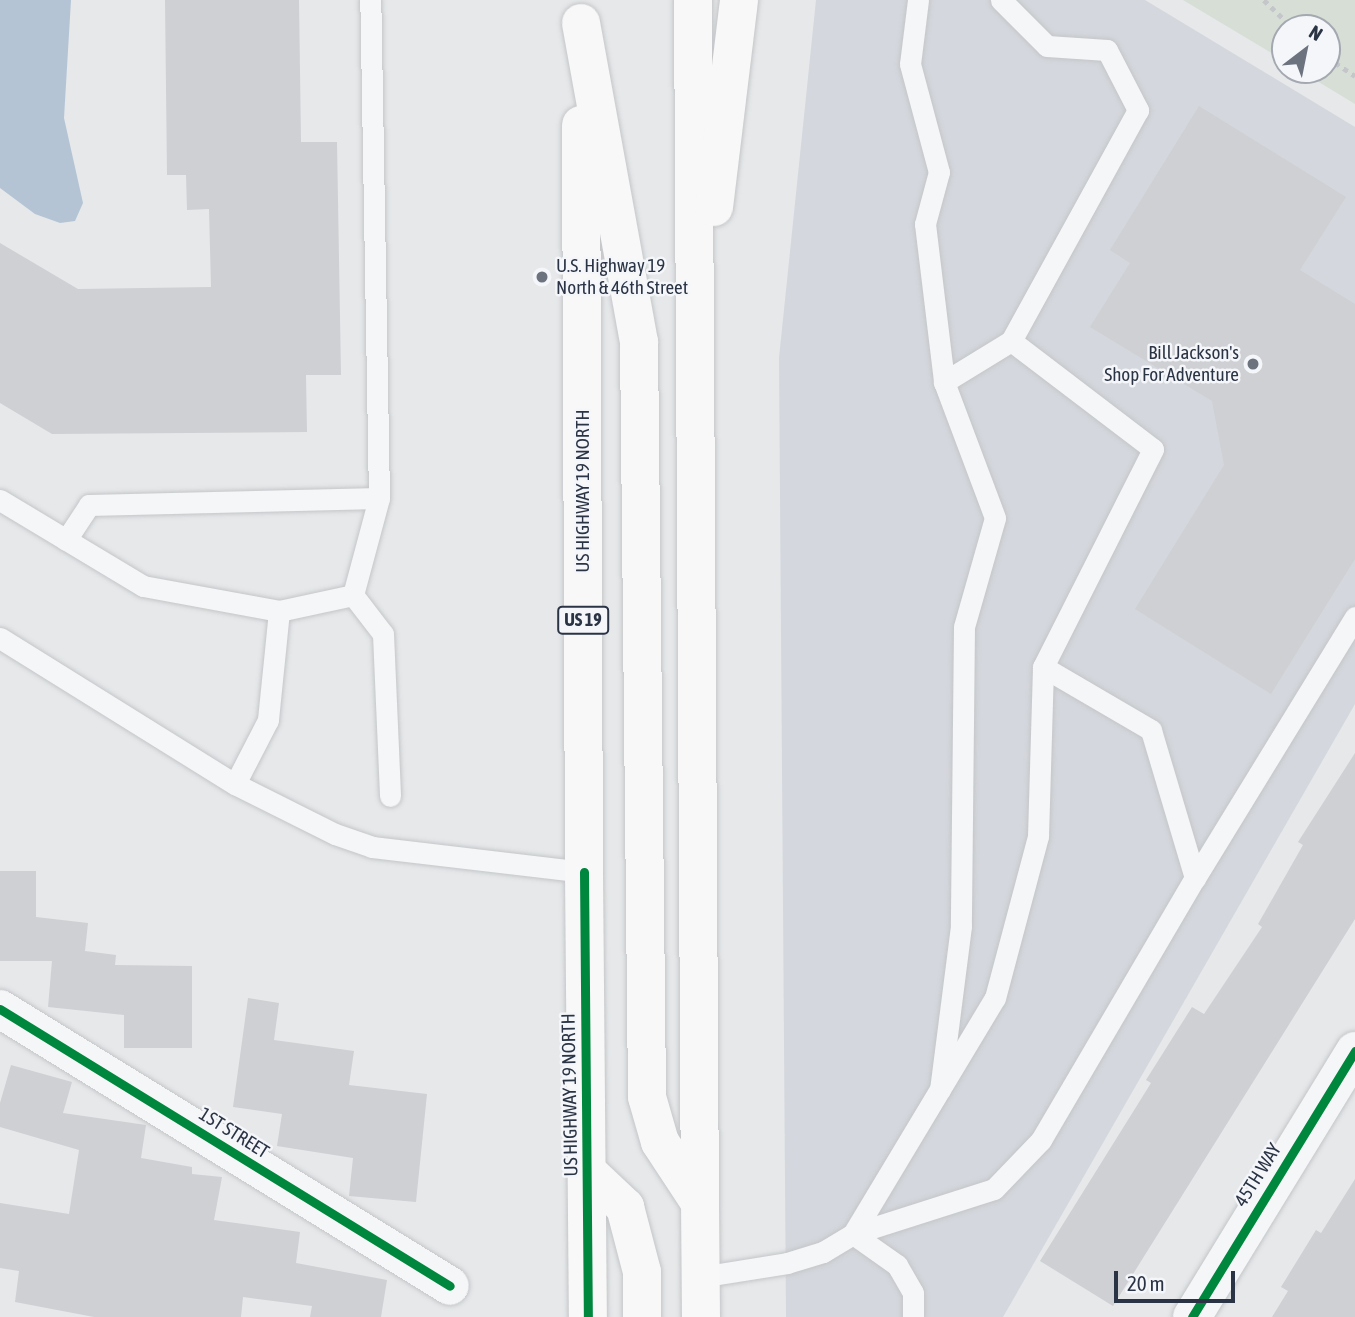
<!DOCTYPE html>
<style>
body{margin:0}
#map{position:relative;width:1355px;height:1317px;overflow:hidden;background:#e6e8ea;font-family:"Asap Condensed",sans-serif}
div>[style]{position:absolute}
.built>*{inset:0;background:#d4d7dd}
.green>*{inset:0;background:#d6ded6}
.water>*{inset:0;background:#b4c4d5}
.building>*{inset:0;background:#ced0d3}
.path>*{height:4.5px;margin-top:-2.25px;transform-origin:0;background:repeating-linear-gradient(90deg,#c5c6ca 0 5px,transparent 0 10px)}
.roads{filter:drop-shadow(0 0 2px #c4c6c8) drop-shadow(0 0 2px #c4c6c8)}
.service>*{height:21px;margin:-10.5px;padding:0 10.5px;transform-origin:10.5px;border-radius:10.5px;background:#f5f6f7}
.minor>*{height:38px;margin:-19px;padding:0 19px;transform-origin:19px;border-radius:19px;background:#f5f6f7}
.trunk>*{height:38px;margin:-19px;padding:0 19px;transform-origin:19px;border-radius:19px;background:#f8f8f8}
.motorway>*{height:38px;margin:-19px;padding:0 19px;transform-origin:19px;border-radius:19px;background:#f8f8f8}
.cycleway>*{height:9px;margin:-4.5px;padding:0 4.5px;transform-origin:4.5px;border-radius:4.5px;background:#00873e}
.dots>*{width:19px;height:19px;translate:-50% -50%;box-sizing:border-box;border:4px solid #f4f6f9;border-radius:50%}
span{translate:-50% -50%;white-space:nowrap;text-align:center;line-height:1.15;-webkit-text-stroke:5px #f4f6f9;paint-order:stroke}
.shield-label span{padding:2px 5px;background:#f4f6f9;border:2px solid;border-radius:5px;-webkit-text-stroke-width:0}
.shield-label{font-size:18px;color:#2b3445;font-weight:700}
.poi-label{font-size:19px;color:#2b3445}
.left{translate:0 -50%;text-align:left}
.right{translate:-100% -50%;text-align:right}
.street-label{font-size:19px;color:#2b3445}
.north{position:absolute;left:1271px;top:14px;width:70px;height:70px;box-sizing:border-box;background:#f4f6f9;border:2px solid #a4a8b1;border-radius:50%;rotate:32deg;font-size:19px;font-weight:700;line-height:28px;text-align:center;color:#2b3445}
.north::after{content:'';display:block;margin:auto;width:24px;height:32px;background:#6c737f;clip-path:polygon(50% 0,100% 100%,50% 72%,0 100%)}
.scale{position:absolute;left:1114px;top:1271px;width:121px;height:32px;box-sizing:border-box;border:4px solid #2b3445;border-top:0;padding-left:9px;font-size:21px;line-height:24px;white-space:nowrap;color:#2b3445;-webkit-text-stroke:5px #f4f6f9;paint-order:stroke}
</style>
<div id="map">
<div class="built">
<div style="clip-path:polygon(816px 0,1145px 0,1355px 127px,1355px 704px,1003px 1317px,786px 1317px,779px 358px)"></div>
</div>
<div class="green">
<div style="clip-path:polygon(1183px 0,1355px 0,1355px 104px,1299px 70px,1327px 70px,1327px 28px,1285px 28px,1285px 61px)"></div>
</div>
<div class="water">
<div style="clip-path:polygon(0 0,71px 0,64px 118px,83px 203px,75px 221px,60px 223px,35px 214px,0 188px)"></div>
</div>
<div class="building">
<div style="clip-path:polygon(165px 0,299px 0,301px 142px,337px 142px,341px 375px,306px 375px,307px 432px,52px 434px,0 403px,0 243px,78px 289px,211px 287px,209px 209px,187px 210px,186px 175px,167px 175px)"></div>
<div style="clip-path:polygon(1199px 106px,1346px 197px,1300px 270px,1355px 304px,1355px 559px,1271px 694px,1135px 609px,1224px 465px,1212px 401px,1090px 327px,1130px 263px,1110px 250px)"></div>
<div style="clip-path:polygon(1355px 753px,1355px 919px,1113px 1306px,1040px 1261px,1151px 1083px,1146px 1080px,1192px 1007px,1204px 1014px,1262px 927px,1258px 924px,1303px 845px,1298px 842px)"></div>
<div style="clip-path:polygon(0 871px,36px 871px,36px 917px,88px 923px,85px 951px,116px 955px,115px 965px,192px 966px,192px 1048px,124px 1048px,124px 1015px,48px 1007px,52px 961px,0 961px)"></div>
<div style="clip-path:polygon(248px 998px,279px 1003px,274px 1040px,354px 1051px,349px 1085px,427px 1094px,416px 1202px,349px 1196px,353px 1158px,277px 1146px,282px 1114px,233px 1107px)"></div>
<div style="clip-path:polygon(11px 1065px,72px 1082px,63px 1113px,146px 1125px,141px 1158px,192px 1167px,192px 1174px,222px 1177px,214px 1220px,300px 1232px,296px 1263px,387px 1280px,381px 1317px,310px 1317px,312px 1306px,243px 1297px,241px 1317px,94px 1317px,15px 1302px,19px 1271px,0 1268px,0 1203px,69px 1214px,79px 1150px,0 1127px,0 1103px)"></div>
<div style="clip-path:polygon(1355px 1179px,1355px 1317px,1272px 1317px,1288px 1291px,1281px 1287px,1316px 1230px,1321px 1233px)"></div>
</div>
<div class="path">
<div style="left:1264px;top:0;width:40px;rotate:44deg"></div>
<div style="left:1327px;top:57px;width:34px;rotate:34deg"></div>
</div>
<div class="roads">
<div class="service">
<div style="left:918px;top:0;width:64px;rotate:97.1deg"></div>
<div style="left:910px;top:64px;width:112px;rotate:75deg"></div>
<div style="left:939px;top:172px;width:54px;rotate:105.1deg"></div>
<div style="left:925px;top:224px;width:159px;rotate:83.1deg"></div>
<div style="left:1001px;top:0;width:65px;rotate:45deg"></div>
<div style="left:1047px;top:46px;width:60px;rotate:3.8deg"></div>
<div style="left:1107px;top:50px;width:68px;rotate:62.7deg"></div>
<div style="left:1138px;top:110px;width:264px;rotate:118.8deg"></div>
<div style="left:0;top:500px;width:167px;rotate:31deg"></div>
<div style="left:143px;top:586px;width:138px;rotate:10.4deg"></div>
<div style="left:279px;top:611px;width:110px;rotate:95.8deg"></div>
<div style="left:268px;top:720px;width:72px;rotate:117.3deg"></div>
<div style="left:66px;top:540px;width:42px;rotate:-56.7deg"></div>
<div style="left:89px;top:505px;width:290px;rotate:-1.4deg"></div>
<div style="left:353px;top:595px;width:49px;rotate:52.4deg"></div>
<div style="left:383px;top:634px;width:162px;rotate:87.5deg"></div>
<div style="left:279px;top:611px;width:76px;rotate:-12.2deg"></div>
<div style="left:353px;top:595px;width:100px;rotate:-75deg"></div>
<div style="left:379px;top:498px;width:498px;rotate:-91deg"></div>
<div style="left:0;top:638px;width:277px;rotate:31.9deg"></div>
<div style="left:235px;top:784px;width:112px;rotate:26.6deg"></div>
<div style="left:335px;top:834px;width:39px;rotate:19deg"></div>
<div style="left:372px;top:847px;width:213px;rotate:6.7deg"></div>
<div style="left:1195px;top:878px;width:306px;rotate:-58.5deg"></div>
<div style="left:853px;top:1234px;width:148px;rotate:-17.7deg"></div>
<div style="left:994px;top:1189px;width:68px;rotate:-46.2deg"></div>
<div style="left:1041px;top:1140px;width:304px;rotate:-59.6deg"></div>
<div style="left:1195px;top:878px;width:154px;rotate:-106.6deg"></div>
<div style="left:1151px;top:730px;width:125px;rotate:-149.7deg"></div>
<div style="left:853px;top:1234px;width:54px;rotate:35.2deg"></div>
<div style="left:897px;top:1265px;width:32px;rotate:60deg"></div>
<div style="left:913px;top:1293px;width:24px;rotate:90deg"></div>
<div style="left:700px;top:1277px;width:88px;rotate:-9.1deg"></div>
<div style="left:787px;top:1263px;width:38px;rotate:-17deg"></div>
<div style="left:823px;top:1252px;width:35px;rotate:-31deg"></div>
<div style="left:853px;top:1234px;width:275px;rotate:-59deg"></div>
<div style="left:995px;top:998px;width:168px;rotate:-75.1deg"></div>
<div style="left:1038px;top:836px;width:169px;rotate:-88.3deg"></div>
<div style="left:1043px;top:667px;width:244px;rotate:-63.2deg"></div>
<div style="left:1153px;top:449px;width:178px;rotate:-142.7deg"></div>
<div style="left:1011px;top:341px;width:79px;rotate:148.5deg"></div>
<div style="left:944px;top:382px;width:145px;rotate:69.4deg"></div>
<div style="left:995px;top:518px;width:113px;rotate:105.9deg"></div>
<div style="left:964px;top:627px;width:299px;rotate:90.6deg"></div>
<div style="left:961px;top:926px;width:165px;rotate:97.3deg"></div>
</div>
<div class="minor">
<div style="left:0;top:1009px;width:528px;rotate:31.61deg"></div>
<div style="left:1192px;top:1317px;width:312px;rotate:-58.5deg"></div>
</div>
<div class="trunk">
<div style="left:584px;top:872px;width:445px;rotate:89.5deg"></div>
<div style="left:589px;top:1173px;width:50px;rotate:43.4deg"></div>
<div style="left:625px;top:1207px;width:67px;rotate:75.3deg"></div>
<div style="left:642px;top:1272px;width:45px;rotate:90deg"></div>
<div style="left:700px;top:1203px;width:114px;rotate:89.5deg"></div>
</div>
<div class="motorway">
<div style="left:693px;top:0;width:1203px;rotate:89.67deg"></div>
<div style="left:581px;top:23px;width:324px;rotate:79.7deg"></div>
<div style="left:639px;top:342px;width:755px;rotate:89.39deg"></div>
<div style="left:647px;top:1097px;width:47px;rotate:73.9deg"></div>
<div style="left:660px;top:1142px;width:73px;rotate:56.7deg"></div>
<div style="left:581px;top:125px;width:747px;rotate:89.77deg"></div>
<div style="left:714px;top:207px;width:209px;rotate:-83.1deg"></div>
</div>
</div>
<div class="cycleway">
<div style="left:584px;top:872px;width:445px;rotate:89.5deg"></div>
<div style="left:0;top:1009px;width:528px;rotate:31.61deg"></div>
<div style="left:1192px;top:1317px;width:312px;rotate:-58.5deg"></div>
</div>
<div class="dots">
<div style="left:542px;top:277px;background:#6c737f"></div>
<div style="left:1253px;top:364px;background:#6c737f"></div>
</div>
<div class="shield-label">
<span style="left:583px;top:620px">US 19</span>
</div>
<div class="poi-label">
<span class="left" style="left:556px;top:277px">U.S. Highway 19<br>North &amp; 46th Street</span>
<span class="right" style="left:1239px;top:364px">Bill Jackson's<br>Shop For Adventure</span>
</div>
<div class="street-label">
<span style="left:583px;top:491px;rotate:-90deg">US HIGHWAY 19 NORTH</span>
<span style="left:570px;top:1095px;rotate:-91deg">US HIGHWAY 19 NORTH</span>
<span style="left:234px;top:1133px;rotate:32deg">1ST STREET</span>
<span style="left:1258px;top:1175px;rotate:-58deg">45TH WAY</span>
</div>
<div class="north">N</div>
<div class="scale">20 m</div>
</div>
